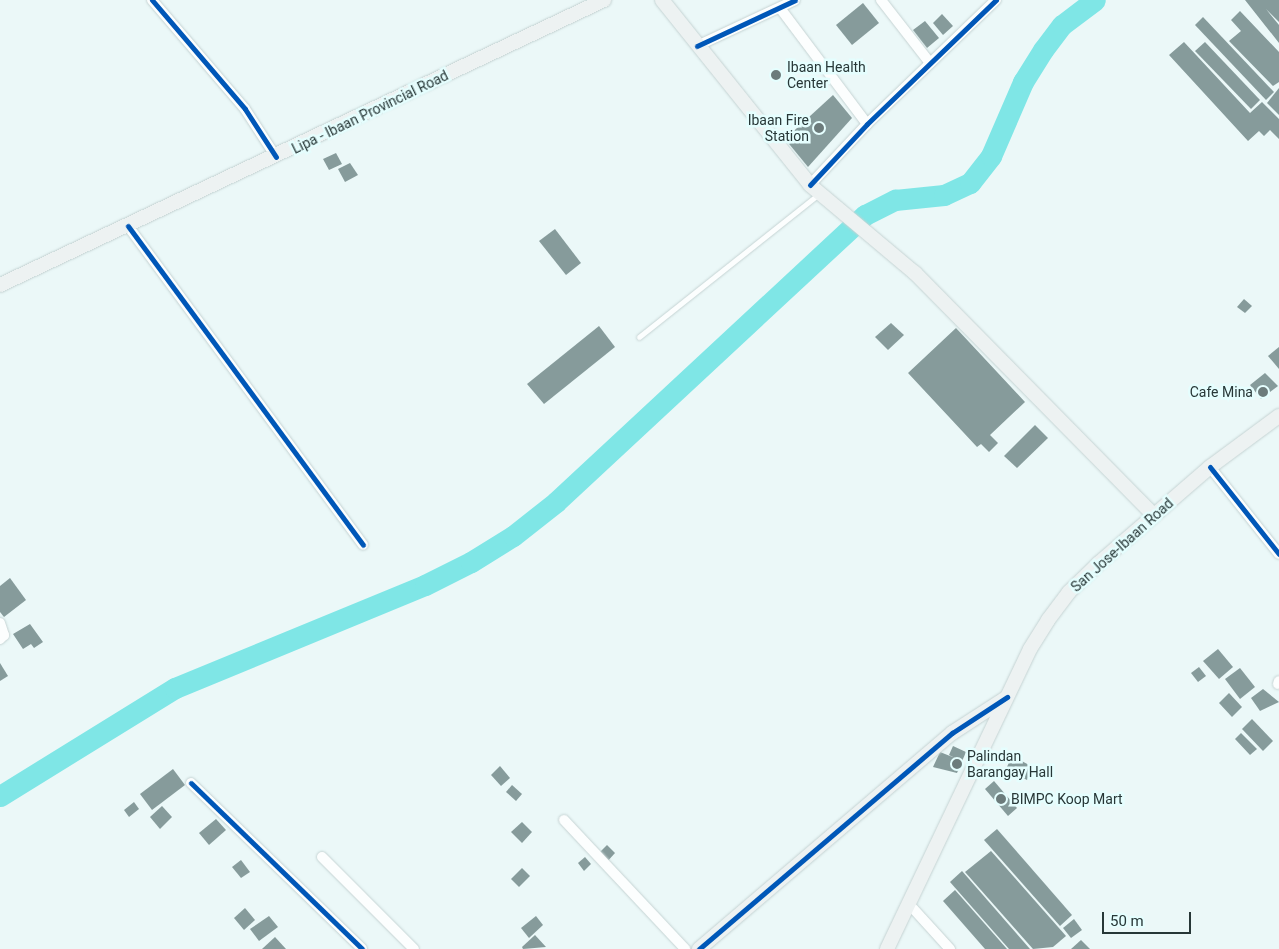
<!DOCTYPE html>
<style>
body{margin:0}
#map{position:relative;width:1279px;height:949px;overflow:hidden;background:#ebf8f8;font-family:Roboto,sans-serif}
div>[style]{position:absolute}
.river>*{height:21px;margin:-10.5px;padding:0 10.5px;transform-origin:10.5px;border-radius:10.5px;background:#7fe6e6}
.building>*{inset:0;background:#869b9b}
.roads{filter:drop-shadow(0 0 1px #c5d3d3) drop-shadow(0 0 1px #c5d3d3)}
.lane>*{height:5px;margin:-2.5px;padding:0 2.5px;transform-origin:2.5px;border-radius:2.5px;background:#fcfefe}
.street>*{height:10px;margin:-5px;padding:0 5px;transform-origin:5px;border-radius:5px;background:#fcfefe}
.secondary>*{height:14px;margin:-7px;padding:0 7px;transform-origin:7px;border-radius:7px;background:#edf2f2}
.cycleway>*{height:5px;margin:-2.5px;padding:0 2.5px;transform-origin:2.5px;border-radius:2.5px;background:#0057b8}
.dots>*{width:14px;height:14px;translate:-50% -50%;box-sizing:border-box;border:2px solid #e5fefe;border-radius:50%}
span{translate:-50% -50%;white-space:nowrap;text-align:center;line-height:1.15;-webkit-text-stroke:5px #e5fefe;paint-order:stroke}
.poi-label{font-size:14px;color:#273737}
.left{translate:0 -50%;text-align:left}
.right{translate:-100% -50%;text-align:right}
.street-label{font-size:14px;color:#273737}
.scale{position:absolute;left:1102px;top:912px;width:89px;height:22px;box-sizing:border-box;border:2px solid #273737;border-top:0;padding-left:6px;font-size:15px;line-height:18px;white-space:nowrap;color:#273737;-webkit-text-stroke:4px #e5fefe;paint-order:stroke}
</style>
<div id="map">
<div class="river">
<div style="left:0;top:796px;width:206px;rotate:-31.7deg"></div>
<div style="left:175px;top:688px;width:270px;rotate:-22.4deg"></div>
<div style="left:425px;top:585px;width:51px;rotate:-26.6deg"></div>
<div style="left:471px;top:562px;width:49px;rotate:-31.8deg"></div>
<div style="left:513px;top:536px;width:55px;rotate:-38.3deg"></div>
<div style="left:556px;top:502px;width:422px;rotate:-42.9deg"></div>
<div style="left:865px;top:215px;width:34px;rotate:-27deg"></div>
<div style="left:895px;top:200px;width:49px;rotate:-5.8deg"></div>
<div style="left:944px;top:195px;width:29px;rotate:-25deg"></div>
<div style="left:970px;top:183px;width:34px;rotate:-52deg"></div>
<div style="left:991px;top:156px;width:81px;rotate:-66.6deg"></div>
<div style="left:1023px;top:82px;width:38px;rotate:-58deg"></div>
<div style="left:1043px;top:50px;width:31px;rotate:-53deg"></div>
<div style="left:1062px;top:25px;width:41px;rotate:-37.1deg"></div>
</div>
<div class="building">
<div style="clip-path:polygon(1245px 0,1279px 0,1279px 22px,1266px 9px,1279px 25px,1279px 43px)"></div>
<div style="clip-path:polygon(863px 3px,879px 23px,852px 45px,836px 25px)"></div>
<div style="clip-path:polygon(1240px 11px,1279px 52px,1279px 82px,1273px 86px,1229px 41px,1241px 31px,1231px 20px)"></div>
<div style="clip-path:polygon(942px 14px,953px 26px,943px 35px,933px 23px)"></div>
<div style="clip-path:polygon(1203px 17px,1274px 92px,1266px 100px,1195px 25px)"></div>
<div style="clip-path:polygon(925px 21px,939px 38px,927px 48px,913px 30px)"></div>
<div style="clip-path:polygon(1184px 42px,1250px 113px,1262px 102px,1279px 119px,1279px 139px,1270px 130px,1264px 136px,1259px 131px,1248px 141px,1169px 55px)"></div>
<div style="clip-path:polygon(1205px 42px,1260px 100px,1251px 109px,1195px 51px)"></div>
<div style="clip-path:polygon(1279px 88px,1279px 115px,1267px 103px)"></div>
<div style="clip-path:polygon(833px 95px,852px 118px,808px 167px,785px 139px)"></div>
<div style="clip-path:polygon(336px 153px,342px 164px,329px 170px,323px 159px)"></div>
<div style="clip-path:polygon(350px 163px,358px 175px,345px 182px,338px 169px)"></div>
<div style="clip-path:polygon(555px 229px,581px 263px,566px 275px,539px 241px)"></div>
<div style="clip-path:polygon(1244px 299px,1252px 306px,1245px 313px,1237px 307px)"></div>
<div style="clip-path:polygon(891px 323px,904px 335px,888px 350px,875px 337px)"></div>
<div style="clip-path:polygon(599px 326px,615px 347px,544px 404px,527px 384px)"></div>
<div style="clip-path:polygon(956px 328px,1025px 402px,990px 435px,998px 443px,989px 452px,981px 444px,977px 447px,908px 373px)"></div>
<div style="clip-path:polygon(1279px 347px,1279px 369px,1268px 356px)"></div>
<div style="clip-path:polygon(1265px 373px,1278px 386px,1261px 399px,1250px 385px)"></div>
<div style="clip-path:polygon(1035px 425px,1048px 438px,1017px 468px,1004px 456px)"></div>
<div style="clip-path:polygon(10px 578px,26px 600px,4px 617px,0 612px,0 586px)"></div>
<div style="clip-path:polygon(30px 624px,43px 642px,34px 648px,31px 644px,23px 649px,13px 634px)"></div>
<div style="clip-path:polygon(1218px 649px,1233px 667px,1219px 679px,1203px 661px)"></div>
<div style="clip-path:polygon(0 663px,8px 676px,0 681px)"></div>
<div style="clip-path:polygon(1199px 667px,1206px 676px,1198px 682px,1191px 673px)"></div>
<div style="clip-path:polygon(1240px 668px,1255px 687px,1240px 699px,1225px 679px)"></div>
<div style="clip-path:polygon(1263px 689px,1279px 702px,1260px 711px,1251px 698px)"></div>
<div style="clip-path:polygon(1229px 693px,1242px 707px,1232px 717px,1219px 703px)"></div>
<div style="clip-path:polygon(1252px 719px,1273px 741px,1263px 751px,1242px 729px)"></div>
<div style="clip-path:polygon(1241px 733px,1257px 749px,1250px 755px,1235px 739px)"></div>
<div style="clip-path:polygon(953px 746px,966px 752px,957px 773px,933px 767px,940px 752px,955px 758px,949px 755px)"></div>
<div style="clip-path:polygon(1012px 756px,1033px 767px,1027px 780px,1006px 769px)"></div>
<div style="clip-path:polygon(500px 766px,510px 778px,501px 786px,491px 775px)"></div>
<div style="clip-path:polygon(173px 769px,185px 785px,152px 810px,140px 794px)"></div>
<div style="clip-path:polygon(994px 781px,1017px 808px,1008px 816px,985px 789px)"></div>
<div style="clip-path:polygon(512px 785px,522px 794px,516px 801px,506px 792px)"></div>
<div style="clip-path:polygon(134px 802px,139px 809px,129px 817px,124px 810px)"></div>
<div style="clip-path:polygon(162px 806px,172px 817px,160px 829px,150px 817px)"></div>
<div style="clip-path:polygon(216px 819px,226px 830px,209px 845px,199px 833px)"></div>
<div style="clip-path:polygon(522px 822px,532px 832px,522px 843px,511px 832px)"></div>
<div style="clip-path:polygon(997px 829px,1072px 915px,1060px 926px,984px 840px)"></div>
<div style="clip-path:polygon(607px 845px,615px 853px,606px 863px,598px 854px)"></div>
<div style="clip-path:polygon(991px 851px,1066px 936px,1053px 947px,1033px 949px,965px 872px)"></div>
<div style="clip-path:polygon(585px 857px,591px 864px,584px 871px,578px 863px)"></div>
<div style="clip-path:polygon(241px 860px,250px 872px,241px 878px,232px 867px)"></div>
<div style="clip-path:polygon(522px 868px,530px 876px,519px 887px,511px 879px)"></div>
<div style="clip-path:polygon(962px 871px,1030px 949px,1009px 949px,950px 882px)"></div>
<div style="clip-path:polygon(955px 890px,1007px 949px,985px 949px,943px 901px)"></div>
<div style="clip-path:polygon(245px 908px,255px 920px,244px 930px,234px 918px)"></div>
<div style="clip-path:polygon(269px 916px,278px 927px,259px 941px,250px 929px)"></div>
<div style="clip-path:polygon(536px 916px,543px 925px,529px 938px,521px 928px)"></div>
<div style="clip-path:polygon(1074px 919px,1082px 930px,1071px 938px,1063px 928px)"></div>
<div style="clip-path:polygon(535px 935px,546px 947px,523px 949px,522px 947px)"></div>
<div style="clip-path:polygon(275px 937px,286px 949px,262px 949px)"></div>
<div style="clip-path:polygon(1081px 940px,1090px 949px,1071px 949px)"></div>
</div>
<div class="roads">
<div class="lane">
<div style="left:639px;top:337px;width:230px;rotate:-38.5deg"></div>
</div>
<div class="street">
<div style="left:152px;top:0;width:143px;rotate:49.5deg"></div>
<div style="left:245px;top:109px;width:57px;rotate:57.1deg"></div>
<div style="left:881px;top:0;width:80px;rotate:52.1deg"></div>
<div style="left:780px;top:8px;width:145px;rotate:53.1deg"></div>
<div style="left:697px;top:46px;width:108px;rotate:-25.1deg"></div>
<div style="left:810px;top:185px;width:83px;rotate:-46.9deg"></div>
<div style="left:867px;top:124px;width:179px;rotate:-43.9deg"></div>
<div style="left:128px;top:226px;width:396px;rotate:53.6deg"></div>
<div style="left:1210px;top:467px;width:111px;rotate:51.6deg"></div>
<div style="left:0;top:623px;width:13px;rotate:72deg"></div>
<div style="left:4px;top:635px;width:6px;rotate:135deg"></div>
<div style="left:1278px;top:684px;width:3px;rotate:-72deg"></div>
<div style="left:191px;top:783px;width:238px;rotate:44.1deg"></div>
<div style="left:564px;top:820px;width:177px;rotate:46.8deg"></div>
<div style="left:322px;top:857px;width:130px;rotate:45deg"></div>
<div style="left:909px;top:904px;width:61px;rotate:47.7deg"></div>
</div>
<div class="secondary">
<div style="left:662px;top:0;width:237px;rotate:51.3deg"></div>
<div style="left:810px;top:185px;width:137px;rotate:40deg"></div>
<div style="left:915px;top:273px;width:340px;rotate:45.4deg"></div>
<div style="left:0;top:285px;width:668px;rotate:-25.26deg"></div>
<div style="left:699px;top:949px;width:333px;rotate:-40.5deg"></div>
<div style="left:952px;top:733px;width:64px;rotate:-32.9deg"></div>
<div style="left:887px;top:949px;width:332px;rotate:-64.5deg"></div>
<div style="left:1030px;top:649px;width:34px;rotate:-58deg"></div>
<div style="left:1048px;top:620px;width:35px;rotate:-53deg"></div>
<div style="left:1069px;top:592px;width:42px;rotate:-44deg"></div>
<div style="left:1099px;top:563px;width:147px;rotate:-40.9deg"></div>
<div style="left:1210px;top:467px;width:86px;rotate:-36.5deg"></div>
</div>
</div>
<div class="cycleway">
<div style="left:152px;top:0;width:143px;rotate:49.5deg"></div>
<div style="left:245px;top:109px;width:57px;rotate:57.1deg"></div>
<div style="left:697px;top:46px;width:108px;rotate:-25.1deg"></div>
<div style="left:810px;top:185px;width:83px;rotate:-46.9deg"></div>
<div style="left:867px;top:124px;width:179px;rotate:-43.9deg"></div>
<div style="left:128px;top:226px;width:396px;rotate:53.6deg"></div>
<div style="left:1210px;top:467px;width:111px;rotate:51.6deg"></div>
<div style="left:191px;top:783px;width:238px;rotate:44.1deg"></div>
<div style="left:699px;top:949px;width:333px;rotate:-40.5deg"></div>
<div style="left:952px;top:733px;width:66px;rotate:-33.2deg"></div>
</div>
<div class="dots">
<div style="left:776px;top:75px;background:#6c7b7b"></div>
<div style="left:819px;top:128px;background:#6c7b7b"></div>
<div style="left:1263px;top:392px;background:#6c7b7b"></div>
<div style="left:957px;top:764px;background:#6c7b7b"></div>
<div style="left:1001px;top:799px;background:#6c7b7b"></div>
</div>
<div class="poi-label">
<span class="left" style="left:787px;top:75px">Ibaan Health<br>Center</span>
<span class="right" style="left:809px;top:128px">Ibaan Fire<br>Station</span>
<span class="right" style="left:1253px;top:392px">Cafe Mina</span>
<span class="left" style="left:967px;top:764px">Palindan<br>Barangay Hall</span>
<span class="left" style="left:1011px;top:799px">BIMPC Koop Mart</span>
</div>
<div class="street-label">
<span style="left:370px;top:112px;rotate:-26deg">Lipa - Ibaan Provincial Road</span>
<span style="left:1122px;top:545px;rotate:-42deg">San Jose-Ibaan Road</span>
</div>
<div class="scale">50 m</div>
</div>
